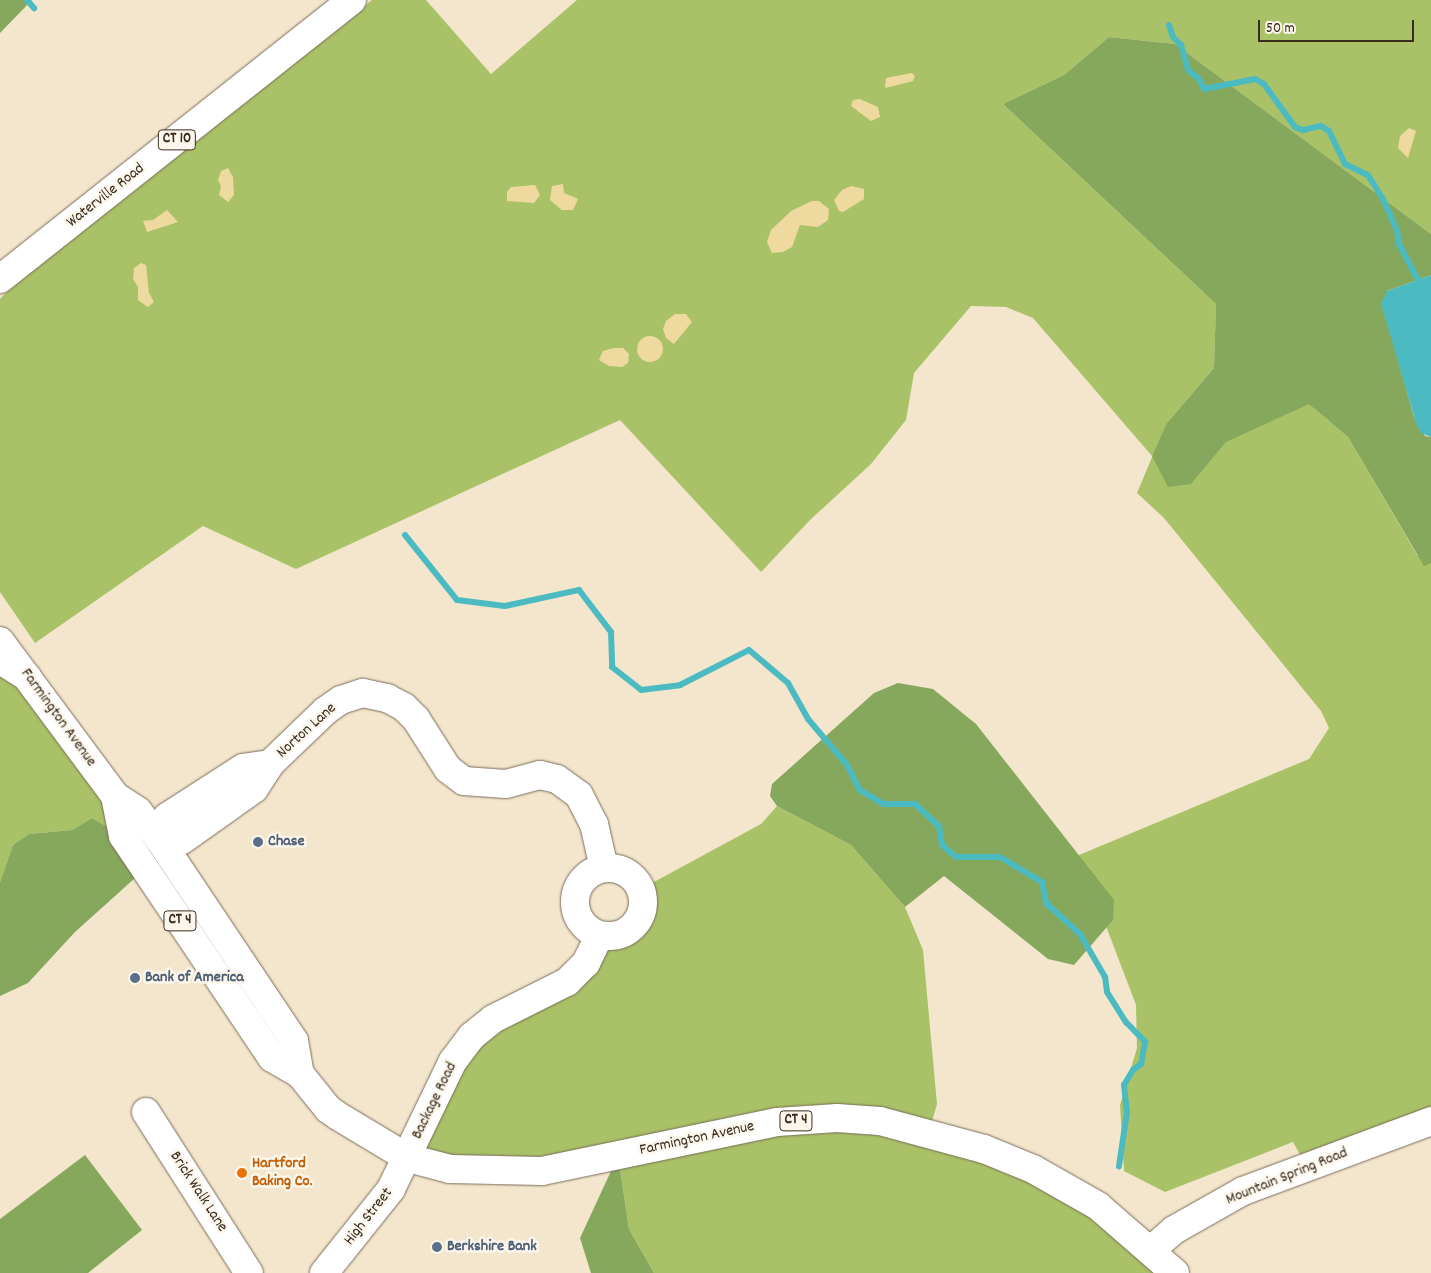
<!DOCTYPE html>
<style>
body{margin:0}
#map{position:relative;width:1431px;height:1273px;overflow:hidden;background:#f3e6cd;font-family:Dekko,sans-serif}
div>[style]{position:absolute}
.green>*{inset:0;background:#a9c267}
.forest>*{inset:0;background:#86a85c}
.sand>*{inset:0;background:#eeda9e}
.round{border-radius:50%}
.water>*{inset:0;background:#4cbbc1}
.stream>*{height:6px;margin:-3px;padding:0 3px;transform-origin:3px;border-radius:3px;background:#4cbbc1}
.roads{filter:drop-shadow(0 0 1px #7b6c5b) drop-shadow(0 0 1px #7b6c5b)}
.minor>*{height:28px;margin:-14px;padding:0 14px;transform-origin:14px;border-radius:14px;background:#fff}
.minor>.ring{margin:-14px;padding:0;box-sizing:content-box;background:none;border:28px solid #fff;border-radius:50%}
.major>*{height:28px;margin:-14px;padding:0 14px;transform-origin:14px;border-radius:14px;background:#fff}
.highway>*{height:28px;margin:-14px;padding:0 14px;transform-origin:14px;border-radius:14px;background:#fff}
.dots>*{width:14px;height:14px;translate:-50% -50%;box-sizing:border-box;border:2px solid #fbf7ec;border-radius:50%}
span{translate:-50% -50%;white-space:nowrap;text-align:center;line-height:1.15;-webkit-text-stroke:5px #fbf7ec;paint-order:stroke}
.shield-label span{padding:1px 4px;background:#fbf7ec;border:1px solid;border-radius:4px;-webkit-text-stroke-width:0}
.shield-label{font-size:15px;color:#3b2a1e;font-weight:700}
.street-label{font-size:16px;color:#3b2a1e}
.service-label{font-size:16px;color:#4e5e75;font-weight:700}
.left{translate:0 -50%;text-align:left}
.food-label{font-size:16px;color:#c56008;font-weight:700}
.scale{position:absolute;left:1258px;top:20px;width:156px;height:22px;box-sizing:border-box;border:2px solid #3b2a1e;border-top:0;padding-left:6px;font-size:15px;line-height:18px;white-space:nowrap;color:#3b2a1e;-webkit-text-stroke:4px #fbf7ec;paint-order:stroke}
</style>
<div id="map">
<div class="green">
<div style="clip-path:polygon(372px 0,426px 0,491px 74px,577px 0,1431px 0,1431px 234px,1175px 44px,1109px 37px,1064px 75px,1003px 104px,1216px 304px,1214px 368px,1167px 423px,1274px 320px,1315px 409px,1348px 437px,1417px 555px,1431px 554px,1431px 1121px,1307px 1167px,1293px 1142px,1165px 1192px,1124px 1171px,1120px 1105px,1137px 1048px,1136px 1005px,1079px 855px,1309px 759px,1329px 728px,1321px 711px,1164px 518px,1137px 493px,1158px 443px,1152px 456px,1033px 318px,1006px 307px,971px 306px,914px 373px,906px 420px,871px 464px,810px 520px,761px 572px,620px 420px,296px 569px,203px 526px,35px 643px,0 592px,0 299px,14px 284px)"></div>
<div style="clip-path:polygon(0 660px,27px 677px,123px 836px,92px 818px,72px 830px,29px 834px,13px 845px,0 882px)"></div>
<div style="clip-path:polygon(777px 806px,851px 845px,905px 907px,923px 950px,937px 1104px,929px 1132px,1033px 1169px,1160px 1273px,654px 1273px,629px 1229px,618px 1156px,542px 1171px,408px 1158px,453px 1061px,610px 937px,631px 929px,643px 911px,641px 889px,761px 824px)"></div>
</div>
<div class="forest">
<div style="clip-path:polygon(0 0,32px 0,0 33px)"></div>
<div style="clip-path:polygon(1109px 37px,1175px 44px,1431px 234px,1431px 275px,1387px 291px,1393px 342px,1414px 417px,1425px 436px,1431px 437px,1431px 563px,1424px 566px,1348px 437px,1309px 404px,1226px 442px,1191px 484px,1168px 487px,1152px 456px,1167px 423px,1214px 368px,1216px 304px,1003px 104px,1064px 75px)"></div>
<div style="clip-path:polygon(898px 683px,933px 689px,976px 724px,1114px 900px,1113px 920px,1074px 965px,1048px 959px,944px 876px,905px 907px,851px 845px,777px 806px,770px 796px,772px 784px,874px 693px)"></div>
<div style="clip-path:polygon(92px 818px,123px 836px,135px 878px,75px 932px,28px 983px,0 996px,0 882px,13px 845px,29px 834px,72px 830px)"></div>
<div style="clip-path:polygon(85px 1155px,142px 1230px,88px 1273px,0 1273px,0 1219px)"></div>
<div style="clip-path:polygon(618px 1156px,629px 1229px,654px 1273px,591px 1273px,580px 1238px)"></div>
</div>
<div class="sand">
<div style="clip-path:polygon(912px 73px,915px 76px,913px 81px,885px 88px,886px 78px)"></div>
<div style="clip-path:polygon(860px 99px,878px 107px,880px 117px,871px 121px,851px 106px,853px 100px)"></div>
<div style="clip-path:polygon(1409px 128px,1416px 131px,1408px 158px,1398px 148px,1400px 136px)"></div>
<div style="clip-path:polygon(228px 168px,233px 177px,234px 195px,228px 202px,219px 195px,221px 186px,218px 180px,221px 171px)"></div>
<div style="clip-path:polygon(563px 184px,564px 193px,578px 199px,573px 210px,562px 210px,550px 200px,552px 186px)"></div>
<div style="clip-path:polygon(535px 185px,540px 195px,534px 203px,507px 201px,507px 192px,511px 187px)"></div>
<div style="clip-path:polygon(851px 186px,864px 189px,864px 199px,843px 212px,839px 211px,834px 200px,842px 190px)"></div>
<div style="clip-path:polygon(812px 201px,819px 201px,829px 209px,828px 220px,818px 227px,800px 225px,792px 247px,783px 252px,772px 253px,767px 242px,771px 230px,791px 211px)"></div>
<div style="clip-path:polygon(167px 210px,178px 222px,147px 232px,143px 221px,153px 220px)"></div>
<div style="clip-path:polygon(141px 263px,146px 265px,149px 293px,154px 302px,148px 307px,138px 300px,138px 287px,133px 279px,134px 268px)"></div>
<div style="clip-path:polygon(675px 314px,686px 314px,692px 322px,674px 344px,666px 338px,663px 329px,666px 321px)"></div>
<div class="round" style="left:637px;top:336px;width:26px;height:26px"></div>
<div style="clip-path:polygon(614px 348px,623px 348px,629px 354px,628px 363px,622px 367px,609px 366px,599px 360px,603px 351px)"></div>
</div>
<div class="water">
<div style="clip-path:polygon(1431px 275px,1431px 437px,1421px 433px,1416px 423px,1381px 304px,1387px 291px)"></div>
</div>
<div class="stream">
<div style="left:27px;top:0;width:11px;rotate:49deg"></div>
<div style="left:1169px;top:25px;width:13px;rotate:72deg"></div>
<div style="left:1173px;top:37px;width:11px;rotate:45deg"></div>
<div style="left:1181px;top:45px;width:26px;rotate:74deg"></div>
<div style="left:1188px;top:70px;width:14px;rotate:39deg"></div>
<div style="left:1199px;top:79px;width:11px;rotate:63deg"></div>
<div style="left:1204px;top:89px;width:52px;rotate:-11.1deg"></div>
<div style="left:1255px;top:79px;width:10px;rotate:29deg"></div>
<div style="left:1264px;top:84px;width:53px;rotate:54.2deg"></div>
<div style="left:1295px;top:127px;width:9px;rotate:21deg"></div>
<div style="left:1303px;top:130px;width:18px;rotate:-13deg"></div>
<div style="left:1321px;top:126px;width:9px;rotate:32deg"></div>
<div style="left:1329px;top:131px;width:37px;rotate:64deg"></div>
<div style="left:1345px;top:164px;width:25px;rotate:26deg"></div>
<div style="left:1368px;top:175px;width:28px;rotate:58deg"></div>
<div style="left:1383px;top:199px;width:34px;rotate:66deg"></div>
<div style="left:1397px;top:230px;width:14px;rotate:82deg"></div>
<div style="left:1399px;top:244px;width:41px;rotate:62.2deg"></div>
<div style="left:405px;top:535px;width:83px;rotate:51.3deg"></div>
<div style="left:457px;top:600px;width:48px;rotate:7.1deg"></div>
<div style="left:505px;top:606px;width:76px;rotate:-12.2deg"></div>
<div style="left:579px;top:590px;width:53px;rotate:52.7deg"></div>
<div style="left:611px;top:632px;width:35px;rotate:88deg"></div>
<div style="left:612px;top:667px;width:37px;rotate:38deg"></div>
<div style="left:641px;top:690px;width:39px;rotate:-7deg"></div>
<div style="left:680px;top:685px;width:77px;rotate:-26.9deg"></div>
<div style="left:749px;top:650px;width:51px;rotate:40.2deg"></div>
<div style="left:788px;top:683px;width:41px;rotate:60.9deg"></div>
<div style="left:808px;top:719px;width:60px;rotate:49.7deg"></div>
<div style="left:847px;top:765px;width:28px;rotate:63deg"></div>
<div style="left:860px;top:790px;width:27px;rotate:31deg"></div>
<div style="left:883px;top:804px;width:32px"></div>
<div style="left:915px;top:804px;width:33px;rotate:43deg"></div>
<div style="left:939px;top:826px;width:19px;rotate:81deg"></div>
<div style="left:942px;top:845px;width:18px;rotate:41deg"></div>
<div style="left:956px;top:857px;width:44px"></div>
<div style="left:1000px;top:857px;width:49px;rotate:30.8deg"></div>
<div style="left:1042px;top:882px;width:21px;rotate:79deg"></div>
<div style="left:1046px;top:903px;width:46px;rotate:42.4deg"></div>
<div style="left:1080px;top:934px;width:50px;rotate:59.8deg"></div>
<div style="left:1105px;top:977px;width:15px;rotate:82deg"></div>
<div style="left:1107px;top:992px;width:36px;rotate:58deg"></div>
<div style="left:1126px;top:1022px;width:28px;rotate:46deg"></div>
<div style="left:1145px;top:1042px;width:22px;rotate:100deg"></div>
<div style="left:1141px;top:1064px;width:10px;rotate:143deg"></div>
<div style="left:1133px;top:1070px;width:17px;rotate:121deg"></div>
<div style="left:1124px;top:1085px;width:27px;rotate:84deg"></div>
<div style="left:1127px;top:1112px;width:55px;rotate:98.4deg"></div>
</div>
<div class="roads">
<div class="minor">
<div style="left:270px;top:764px;width:27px;rotate:172deg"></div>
<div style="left:243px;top:768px;width:90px;rotate:147.2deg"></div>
<div style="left:167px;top:817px;width:23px;rotate:110deg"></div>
<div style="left:159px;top:839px;width:23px;rotate:2deg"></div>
<div style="left:182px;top:840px;width:88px;rotate:-35.3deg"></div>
<div style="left:254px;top:789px;width:30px;rotate:-57deg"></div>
<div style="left:270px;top:764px;width:76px;rotate:-43.9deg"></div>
<div style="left:325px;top:711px;width:19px;rotate:-35deg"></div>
<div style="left:341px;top:700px;width:23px;rotate:-18deg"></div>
<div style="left:363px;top:693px;width:25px;rotate:12deg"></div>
<div style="left:387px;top:698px;width:19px;rotate:28deg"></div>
<div style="left:404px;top:707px;width:17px;rotate:45deg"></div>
<div style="left:416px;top:719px;width:59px;rotate:57.4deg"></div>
<div style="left:448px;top:769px;width:20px;rotate:37deg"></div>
<div style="left:464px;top:781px;width:42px;rotate:4.1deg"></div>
<div style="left:506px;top:784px;width:35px;rotate:-15deg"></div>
<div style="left:540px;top:775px;width:17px;rotate:13deg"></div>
<div style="left:557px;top:779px;width:27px;rotate:36deg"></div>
<div style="left:579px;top:795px;width:33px;rotate:63deg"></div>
<div style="left:594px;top:824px;width:45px;rotate:77.2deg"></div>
<div class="ring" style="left:575px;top:868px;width:40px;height:40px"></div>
<div style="left:146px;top:1112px;width:191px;rotate:57.4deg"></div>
<div style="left:1151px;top:1250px;width:30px;rotate:-41deg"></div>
<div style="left:1174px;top:1230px;width:79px;rotate:-29.5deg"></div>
<div style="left:1243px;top:1191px;width:201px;rotate:-20.4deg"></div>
<div style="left:324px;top:1273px;width:107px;rotate:-51.4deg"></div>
<div style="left:391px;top:1189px;width:142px;rotate:-64.2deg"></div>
<div style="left:453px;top:1061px;width:31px;rotate:-53deg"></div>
<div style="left:472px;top:1036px;width:27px;rotate:-39deg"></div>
<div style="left:493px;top:1019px;width:83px;rotate:-26.6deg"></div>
<div style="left:567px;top:982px;width:27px;rotate:-45deg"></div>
<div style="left:586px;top:963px;width:30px;rotate:-64deg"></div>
</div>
<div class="major">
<div style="left:0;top:641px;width:193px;rotate:53.4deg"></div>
<div style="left:115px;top:796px;width:27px;rotate:33deg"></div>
<div style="left:138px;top:811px;width:35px;rotate:53deg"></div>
<div style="left:159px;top:839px;width:243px;rotate:56.2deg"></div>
<div style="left:294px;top:1041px;width:34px;rotate:80deg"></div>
<div style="left:115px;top:796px;width:41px;rotate:78.7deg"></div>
<div style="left:123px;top:836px;width:267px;rotate:56.1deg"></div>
<div style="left:272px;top:1058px;width:32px;rotate:30deg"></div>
<div style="left:300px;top:1074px;width:45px;rotate:51.3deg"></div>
<div style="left:328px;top:1109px;width:12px;rotate:35deg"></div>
<div style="left:338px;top:1116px;width:82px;rotate:31deg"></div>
<div style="left:408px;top:1158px;width:43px;rotate:14.7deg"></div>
<div style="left:450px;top:1169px;width:92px;rotate:1.2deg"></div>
<div style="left:542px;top:1171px;width:240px;rotate:-11.8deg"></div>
<div style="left:777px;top:1122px;width:60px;rotate:-3.8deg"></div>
<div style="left:837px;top:1118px;width:43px;rotate:4deg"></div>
<div style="left:880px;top:1121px;width:108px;rotate:15.1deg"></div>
<div style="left:984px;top:1149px;width:53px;rotate:22.2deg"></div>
<div style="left:1033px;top:1169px;width:75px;rotate:29.6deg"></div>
<div style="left:1098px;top:1206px;width:102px;rotate:41deg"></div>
</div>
<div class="highway">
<div style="left:0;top:279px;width:449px;rotate:-38.4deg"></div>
<div style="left:0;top:660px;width:32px;rotate:32deg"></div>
</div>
</div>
<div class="dots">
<div style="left:258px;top:842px;background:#5c6f8a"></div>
<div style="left:135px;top:978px;background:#5c6f8a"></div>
<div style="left:242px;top:1173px;background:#e8710a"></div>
<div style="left:437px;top:1247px;background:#5c6f8a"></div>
</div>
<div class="shield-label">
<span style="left:177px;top:140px">CT 10</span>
<span style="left:180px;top:921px">CT 4</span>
<span style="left:796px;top:1121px">CT 4</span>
</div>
<div class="street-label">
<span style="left:106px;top:196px;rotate:-38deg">Waterville Road</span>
<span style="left:58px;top:718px;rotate:54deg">Farmington Avenue</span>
<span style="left:307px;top:731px;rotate:-42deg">Norton Lane</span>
<span style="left:435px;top:1101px;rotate:-64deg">Backage Road</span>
<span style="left:697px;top:1139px;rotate:-12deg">Farmington Avenue</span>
<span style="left:1287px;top:1177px;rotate:-22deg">Mountain Spring Road</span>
<span style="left:198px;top:1192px;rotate:57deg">Brick Walk Lane</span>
<span style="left:369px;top:1217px;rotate:-52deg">High Street</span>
</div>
<div class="service-label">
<span class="left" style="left:268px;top:842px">Chase</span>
<span class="left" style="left:145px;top:978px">Bank of America</span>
<span class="left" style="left:447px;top:1247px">Berkshire Bank</span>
</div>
<div class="food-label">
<span class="left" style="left:252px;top:1173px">Hartford<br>Baking Co.</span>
</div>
<div class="scale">50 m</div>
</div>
